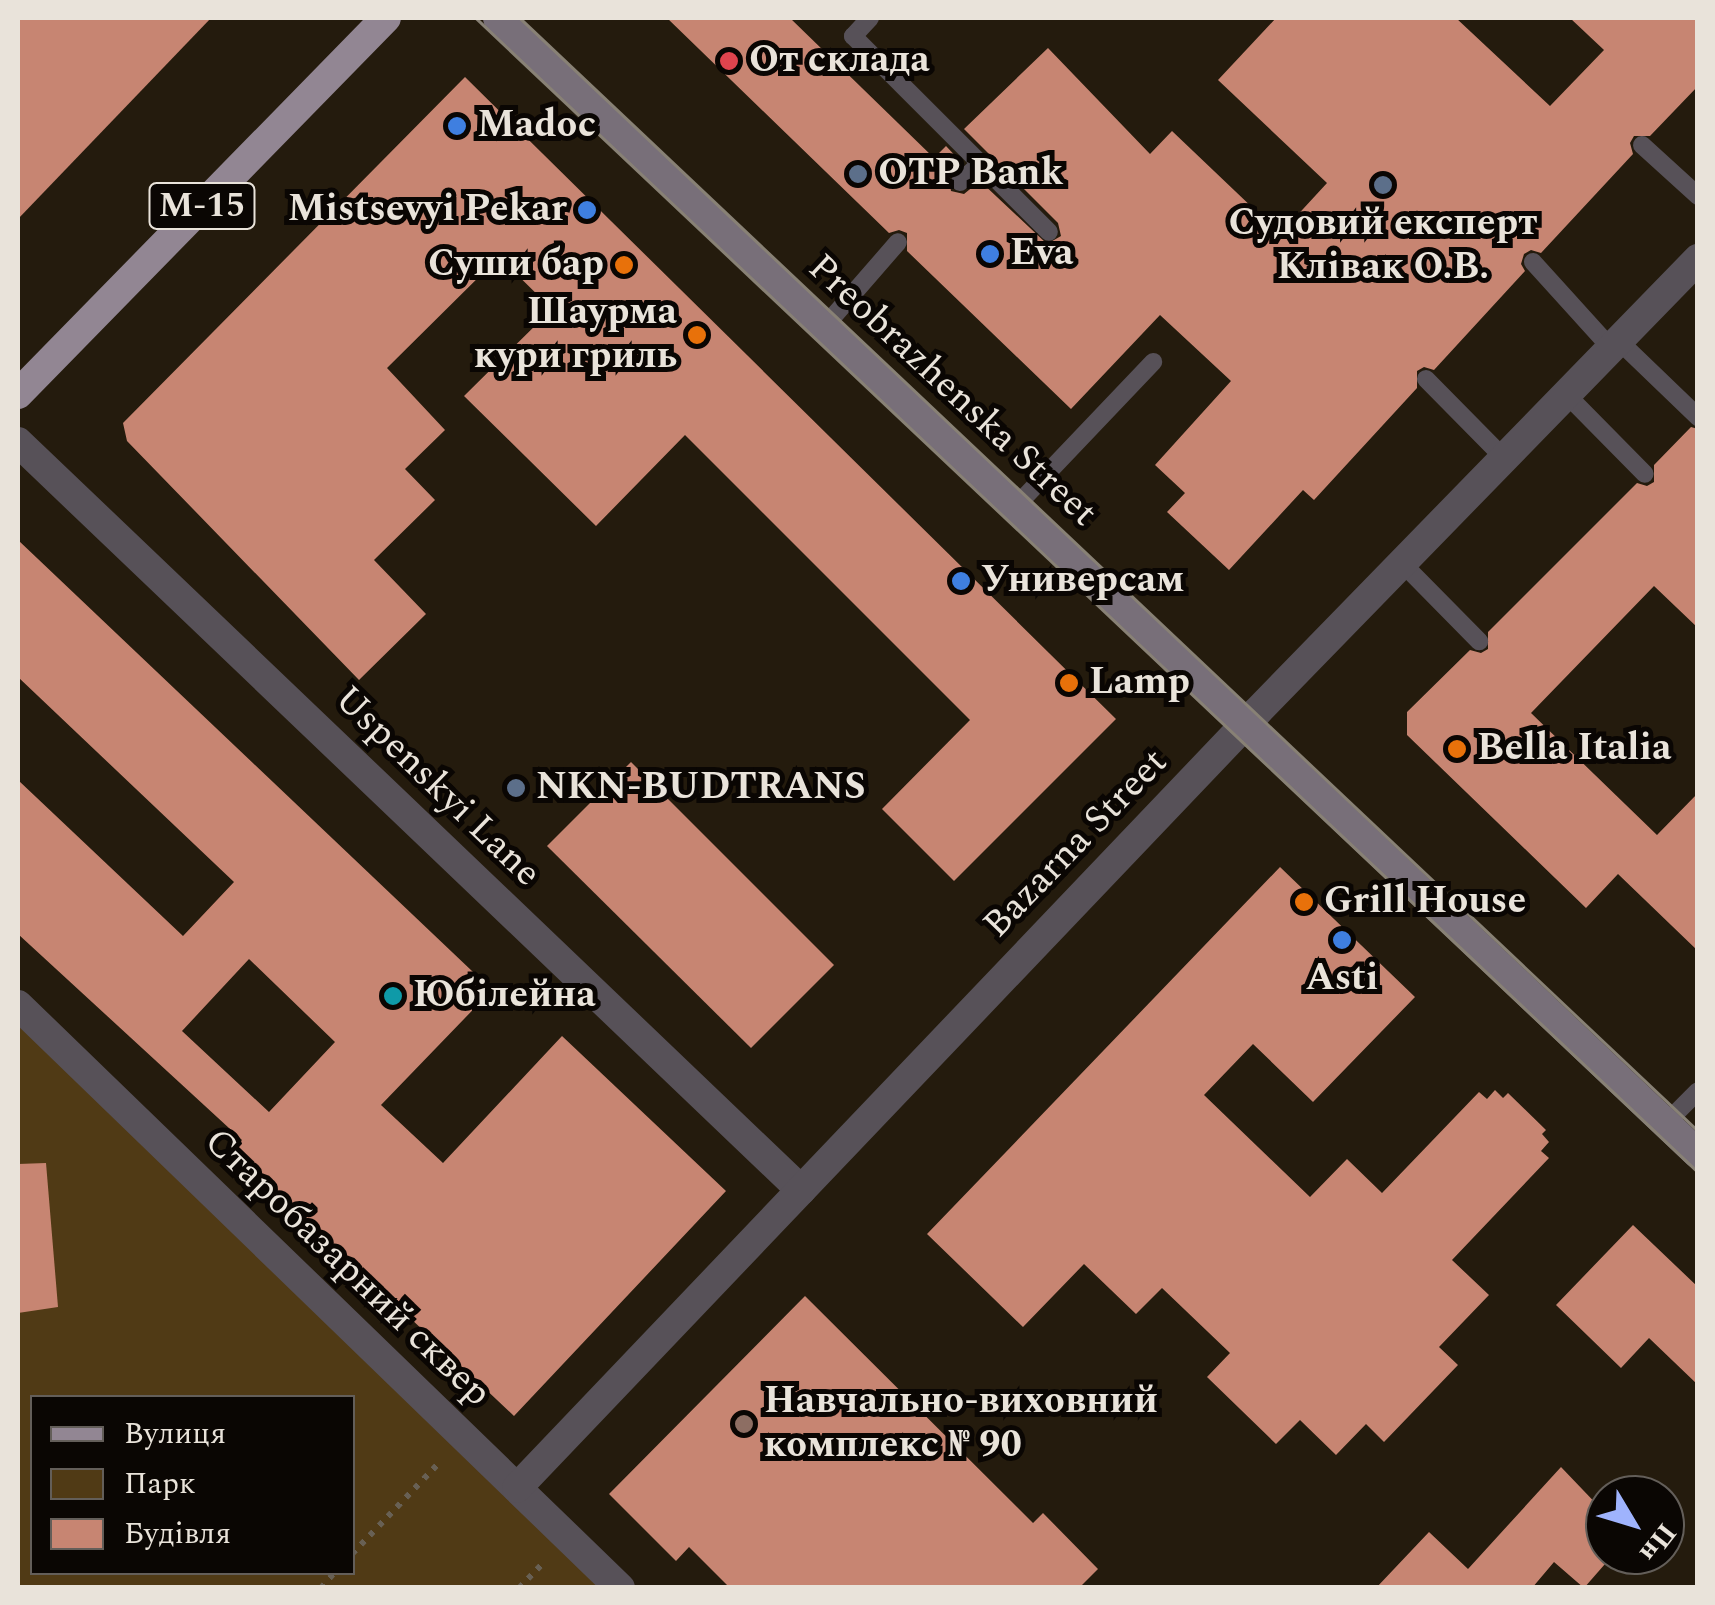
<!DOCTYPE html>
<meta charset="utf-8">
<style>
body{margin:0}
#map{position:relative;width:1715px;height:1605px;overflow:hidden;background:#241b0d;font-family:Spectral,serif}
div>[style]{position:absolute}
.green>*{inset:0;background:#503a15}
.building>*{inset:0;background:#c78572}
.path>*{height:6px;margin-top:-3px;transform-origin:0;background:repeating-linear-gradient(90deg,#686054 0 5px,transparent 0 13px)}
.lane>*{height:18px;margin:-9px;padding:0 9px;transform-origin:9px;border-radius:9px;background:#575158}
.street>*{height:30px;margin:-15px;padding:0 15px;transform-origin:15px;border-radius:15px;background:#575158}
.secondary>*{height:30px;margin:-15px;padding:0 15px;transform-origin:15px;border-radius:15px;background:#786f79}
.primary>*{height:30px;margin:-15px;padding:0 15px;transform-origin:15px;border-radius:15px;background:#928693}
.tram>*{height:2.5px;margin:-1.25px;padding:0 1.25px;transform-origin:1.25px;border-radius:1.25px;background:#888175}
.dots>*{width:28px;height:28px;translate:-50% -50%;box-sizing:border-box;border:5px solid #0a0603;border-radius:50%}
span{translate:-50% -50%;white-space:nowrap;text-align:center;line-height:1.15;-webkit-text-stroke:10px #0a0603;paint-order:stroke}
.shield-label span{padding:2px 8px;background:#0a0603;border:2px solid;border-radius:8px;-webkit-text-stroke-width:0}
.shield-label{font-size:35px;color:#e9e3da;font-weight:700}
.poi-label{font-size:38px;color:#e9e3da;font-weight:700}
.left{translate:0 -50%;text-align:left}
.right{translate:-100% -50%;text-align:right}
.street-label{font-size:38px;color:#e9e3da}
.frame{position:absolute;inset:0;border:20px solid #e9e3da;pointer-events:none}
.legend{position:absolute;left:30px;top:1395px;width:325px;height:180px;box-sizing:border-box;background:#0a0603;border:2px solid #635e59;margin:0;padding:12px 18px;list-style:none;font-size:30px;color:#e9e3da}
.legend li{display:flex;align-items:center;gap:20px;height:50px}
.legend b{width:50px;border:2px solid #635e59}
.north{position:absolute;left:1585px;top:1475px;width:100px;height:100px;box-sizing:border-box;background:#0a0603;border:2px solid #635e59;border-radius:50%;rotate:128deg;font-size:28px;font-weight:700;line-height:40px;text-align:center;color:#e9e3da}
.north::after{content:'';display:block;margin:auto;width:35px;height:45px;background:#9fb3fd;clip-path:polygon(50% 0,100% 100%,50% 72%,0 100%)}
</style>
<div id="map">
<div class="green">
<div style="clip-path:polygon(evenodd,18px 1005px,620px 1587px,18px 1587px,18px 1005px,32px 1398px,352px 1398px,352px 1572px,32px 1572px,32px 1398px)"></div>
</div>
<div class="building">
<div style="clip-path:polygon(18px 18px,211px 18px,18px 219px)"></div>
<div style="clip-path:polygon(667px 18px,790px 18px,934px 158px,946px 146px,962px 163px,949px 177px,951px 191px,964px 194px,980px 181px,1047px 244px,1061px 236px,1058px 223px,964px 129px,1048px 48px,1150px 154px,1172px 131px,1280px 234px,1327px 183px,1218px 80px,1276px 18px,1456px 18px,1550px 106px,1604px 50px,1570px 18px,1698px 18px,1698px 86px,1650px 136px,1634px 136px,1630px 143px,1633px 154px,1541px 253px,1531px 250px,1524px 254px,1521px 264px,1525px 271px,1434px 370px,1424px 367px,1417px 371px,1417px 388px,1314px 500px,1303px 490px,1229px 570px,1167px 512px,1185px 493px,1155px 465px,1231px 381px,1160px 315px,1071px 409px,907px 251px,907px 233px,899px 230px,889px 233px)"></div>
<div style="clip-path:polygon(465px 77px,1116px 719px,954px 881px,882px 809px,970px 720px,685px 435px,596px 526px,464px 396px,552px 309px,499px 257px,387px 368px,445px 430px,405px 469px,435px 500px,374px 560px,426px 614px,359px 680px,127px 441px,123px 423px)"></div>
<div style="clip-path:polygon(1691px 427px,1698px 429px,1698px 628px,1654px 586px,1531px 713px,1657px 835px,1698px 793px,1698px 951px,1618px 874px,1586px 908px,1407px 735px,1407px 712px,1470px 650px,1481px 653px,1488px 649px,1488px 632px,1637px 483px,1647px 486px,1654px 482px,1654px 465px)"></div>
<div style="clip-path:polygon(evenodd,18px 540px,492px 990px,381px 1105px,443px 1163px,562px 1036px,726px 1191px,514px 1416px,233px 1151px,242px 1140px,18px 934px,18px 780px,183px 936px,234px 882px,18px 677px,18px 540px,249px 959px,335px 1042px,269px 1112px,182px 1031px,249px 959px)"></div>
<div style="clip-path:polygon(631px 762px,834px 965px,751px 1048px,547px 846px)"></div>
<div style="clip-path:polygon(1280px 867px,1415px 997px,1313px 1102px,1253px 1044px,1204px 1095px,1310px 1197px,1347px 1159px,1382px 1193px,1479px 1092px,1487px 1099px,1495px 1090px,1503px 1098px,1508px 1093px,1546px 1130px,1542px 1134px,1549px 1142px,1541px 1151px,1549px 1158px,1452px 1260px,1489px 1295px,1439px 1347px,1458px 1365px,1384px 1442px,1366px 1424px,1336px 1455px,1300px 1420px,1276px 1444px,1207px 1377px,1230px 1353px,1162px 1288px,1136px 1314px,1084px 1264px,1023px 1327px,927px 1234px)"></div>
<div style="clip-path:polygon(46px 1163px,58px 1307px,18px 1313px,18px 1164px)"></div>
<div style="clip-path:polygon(1633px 1225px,1698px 1287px,1698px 1385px,1649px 1338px,1621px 1368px,1556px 1305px)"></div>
<div style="clip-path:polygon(805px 1296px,1033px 1523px,1043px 1513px,1098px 1569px,1079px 1588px,730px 1588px,689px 1547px,676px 1561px,609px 1494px)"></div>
<div style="clip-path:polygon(1561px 1467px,1605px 1513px,1605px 1564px,1584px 1588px,1554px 1562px,1532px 1588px,1376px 1588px,1429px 1532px,1468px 1569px)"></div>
</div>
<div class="path">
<div style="left:352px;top:1554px;width:126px;rotate:-46.3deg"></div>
<div style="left:321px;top:1588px;width:21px;rotate:-49deg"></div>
<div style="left:519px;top:1588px;width:35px;rotate:-46deg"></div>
</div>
<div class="lane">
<div style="left:870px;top:18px;width:25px;rotate:133deg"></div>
<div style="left:853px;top:36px;width:277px;rotate:45deg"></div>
<div style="left:1642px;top:145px;width:76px;rotate:42.3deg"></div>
<div style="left:960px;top:182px;width:28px;rotate:-42deg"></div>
<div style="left:1533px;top:262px;width:116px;rotate:47.8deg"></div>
<div style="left:825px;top:326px;width:111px;rotate:-49deg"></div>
<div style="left:1619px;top:341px;width:110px;rotate:43.9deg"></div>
<div style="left:1426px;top:379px;width:111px;rotate:45.4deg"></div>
<div style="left:1566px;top:394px;width:112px;rotate:45.4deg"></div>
<div style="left:1016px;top:506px;width:199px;rotate:-46.4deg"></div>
<div style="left:1402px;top:563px;width:110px;rotate:45.4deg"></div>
<div style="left:1666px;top:1123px;width:45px;rotate:-45deg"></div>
</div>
<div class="street">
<div style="left:18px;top:442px;width:1083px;rotate:43.69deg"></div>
<div style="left:18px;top:1005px;width:838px;rotate:44.08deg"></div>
<div style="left:517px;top:1488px;width:1071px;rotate:-46.36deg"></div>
<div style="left:1256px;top:713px;width:634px;rotate:-45.77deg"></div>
</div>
<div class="secondary">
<div style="left:498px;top:18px;width:1652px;rotate:43.43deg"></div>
</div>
<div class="primary">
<div style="left:18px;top:394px;width:526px;rotate:-45.62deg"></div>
</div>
<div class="tram">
<div style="left:476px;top:18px;width:1681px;rotate:43.36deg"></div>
<div style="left:520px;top:18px;width:1621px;rotate:43.37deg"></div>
</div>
<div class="dots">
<div style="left:729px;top:61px;background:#e0444e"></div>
<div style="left:457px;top:126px;background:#3f7fe0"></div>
<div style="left:858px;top:174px;background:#5c6f8a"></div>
<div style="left:1383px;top:185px;background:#5c6f8a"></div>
<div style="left:587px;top:210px;background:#3f7fe0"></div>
<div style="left:990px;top:254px;background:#3f7fe0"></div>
<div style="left:624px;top:265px;background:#e8710a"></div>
<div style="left:697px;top:335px;background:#e8710a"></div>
<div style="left:961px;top:581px;background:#3f7fe0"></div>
<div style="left:1069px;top:683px;background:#e8710a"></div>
<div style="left:1457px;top:749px;background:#e8710a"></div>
<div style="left:516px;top:788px;background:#5c6f8a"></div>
<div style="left:1304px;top:902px;background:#e8710a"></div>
<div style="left:1342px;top:940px;background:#3f7fe0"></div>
<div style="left:393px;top:996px;background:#0f9aa8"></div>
<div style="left:744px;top:1424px;background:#8d6e63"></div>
</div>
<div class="shield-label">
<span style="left:202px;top:206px">М-15</span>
</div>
<div class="poi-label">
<span class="left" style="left:749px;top:61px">От склада</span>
<span class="left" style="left:477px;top:126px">Madoc</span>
<span class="left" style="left:878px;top:174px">OTP Bank</span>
<span class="right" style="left:567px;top:210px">Mistsevyi Pekar</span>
<span style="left:1383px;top:246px">Судовий експерт<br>Клівак О.В.</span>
<span class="left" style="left:1010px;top:254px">Eva</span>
<span class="right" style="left:604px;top:265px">Суши бар</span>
<span class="right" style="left:677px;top:335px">Шаурма<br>кури гриль</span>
<span class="left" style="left:981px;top:581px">Универсам</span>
<span class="left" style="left:1089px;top:683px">Lamp</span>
<span class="left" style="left:1477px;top:749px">Bella Italia</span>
<span class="left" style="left:536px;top:788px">NKN-BUDTRANS</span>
<span class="left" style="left:1324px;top:902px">Grill House</span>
<span style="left:1342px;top:979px">Asti</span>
<span class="left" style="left:413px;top:996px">Юбілейна</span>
<span class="left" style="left:764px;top:1424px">Навчально-виховний<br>комплекс № 90</span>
</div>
<div class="street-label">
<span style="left:952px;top:391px;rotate:43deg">Preobrazhenska Street</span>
<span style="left:437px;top:787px;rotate:44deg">Uspenskyi Lane</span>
<span style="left:1076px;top:844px;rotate:-46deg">Bazarna Street</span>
<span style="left:347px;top:1268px;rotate:44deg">Старобазарний сквер</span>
</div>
<div class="frame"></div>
<ul class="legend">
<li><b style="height:12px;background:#928693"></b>Вулиця</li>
<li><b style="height:28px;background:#503a15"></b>Парк</li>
<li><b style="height:28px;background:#c78572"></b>Будівля</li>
</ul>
<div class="north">Пн</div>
</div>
